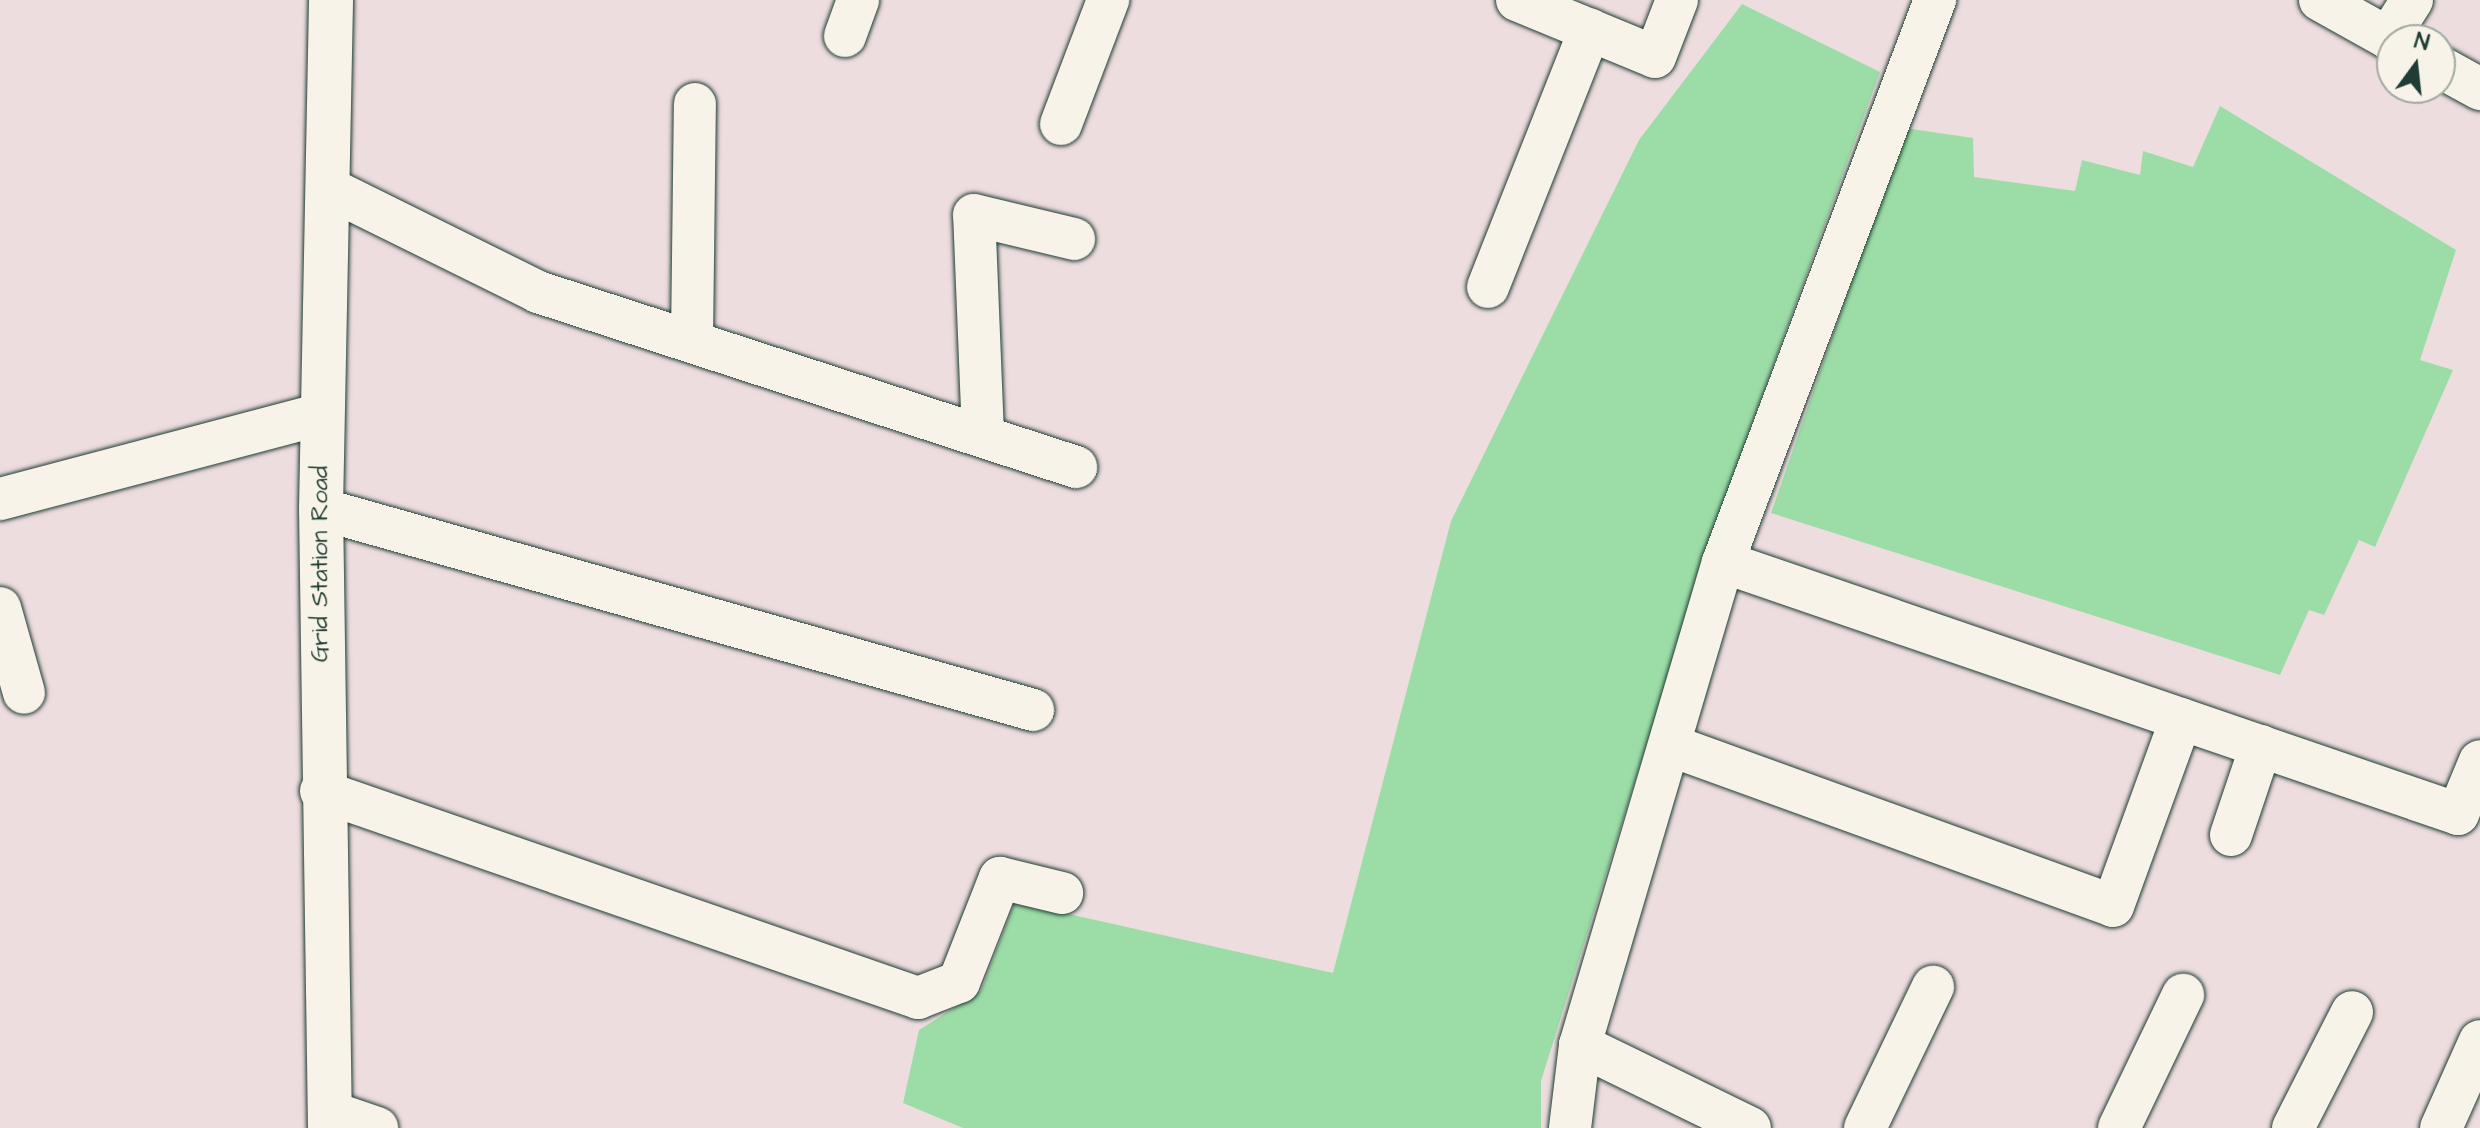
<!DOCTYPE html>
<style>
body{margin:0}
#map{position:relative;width:2480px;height:1128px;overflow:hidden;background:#eedddf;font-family:"Architects Daughter",sans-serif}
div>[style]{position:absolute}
.green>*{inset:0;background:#9cdda7}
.roads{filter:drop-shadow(0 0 2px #1f3d34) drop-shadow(0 0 2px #1f3d34)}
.minor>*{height:42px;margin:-21px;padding:0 21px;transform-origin:21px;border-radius:21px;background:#f7f3e8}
.major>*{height:44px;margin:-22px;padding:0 22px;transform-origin:22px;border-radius:22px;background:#f7f3e8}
span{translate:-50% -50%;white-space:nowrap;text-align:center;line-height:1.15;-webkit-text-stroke:6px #f7f3e8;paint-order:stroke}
.street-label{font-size:24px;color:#1f3d34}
.north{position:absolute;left:2376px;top:24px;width:80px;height:80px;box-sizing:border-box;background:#f7f3e8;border:2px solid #a1aaa0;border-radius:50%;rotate:15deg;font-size:22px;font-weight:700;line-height:32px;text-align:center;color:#1f3d34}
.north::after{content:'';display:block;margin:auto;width:28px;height:36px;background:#1f3d34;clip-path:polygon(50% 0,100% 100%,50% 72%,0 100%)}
</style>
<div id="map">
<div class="green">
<div style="clip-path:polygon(1742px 4px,1880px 72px,1716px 523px,1541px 1081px,1541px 1128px,963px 1128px,903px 1103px,919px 1030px,981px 991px,1015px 902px,1333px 973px,1451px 521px,1639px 140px)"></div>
<div style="clip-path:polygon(2220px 106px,2456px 250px,2420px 360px,2453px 370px,2375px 547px,2359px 540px,2324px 615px,2309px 610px,2280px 675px,1771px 513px,1905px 128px,1973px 138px,1974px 177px,2075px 191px,2082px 160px,2140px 175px,2143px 151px,2193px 167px)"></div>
</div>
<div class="roads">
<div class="minor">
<div style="left:1517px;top:0;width:149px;rotate:22.4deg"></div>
<div style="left:1655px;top:57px;width:61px;rotate:-68.9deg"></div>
<div style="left:2320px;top:0;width:82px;rotate:29.1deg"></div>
<div style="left:845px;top:36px;width:38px;rotate:-70deg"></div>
<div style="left:2388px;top:38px;width:45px;rotate:-57.7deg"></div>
<div style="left:2440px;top:67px;width:46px;rotate:28.8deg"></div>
<div style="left:1061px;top:124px;width:133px;rotate:-69.2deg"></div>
<div style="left:332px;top:190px;width:230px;rotate:26.3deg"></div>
<div style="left:538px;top:292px;width:566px;rotate:18.02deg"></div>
<div style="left:1488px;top:287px;width:277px;rotate:-68.4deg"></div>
<div style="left:692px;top:340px;width:236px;rotate:-89.3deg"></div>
<div style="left:983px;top:435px;width:220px;rotate:-92.3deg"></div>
<div style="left:974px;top:215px;width:103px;rotate:13.5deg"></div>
<div style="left:0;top:499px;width:332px;rotate:-14.8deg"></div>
<div style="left:321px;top:509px;width:740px;rotate:15.76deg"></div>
<div style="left:1723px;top:562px;width:777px;rotate:18.92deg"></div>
<div style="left:2458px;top:814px;width:57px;rotate:-67.5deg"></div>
<div style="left:0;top:608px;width:88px;rotate:74.2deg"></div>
<div style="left:1672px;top:746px;width:469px;rotate:19.9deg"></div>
<div style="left:2113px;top:906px;width:199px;rotate:-70deg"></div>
<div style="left:321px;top:791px;width:632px;rotate:19.12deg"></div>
<div style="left:918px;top:998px;width:44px;rotate:-21.3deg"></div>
<div style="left:959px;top:982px;width:112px;rotate:-68.5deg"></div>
<div style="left:1000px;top:878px;width:64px;rotate:13.6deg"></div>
<div style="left:2231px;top:835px;width:94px;rotate:-71.4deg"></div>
<div style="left:1580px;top:1045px;width:189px;rotate:26deg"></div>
<div style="left:330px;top:1112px;width:50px;rotate:18.8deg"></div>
<div style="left:1570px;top:1128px;width:84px;rotate:-83.1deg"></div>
<div style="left:1580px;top:1045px;width:504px;rotate:-73.51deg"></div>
<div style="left:1723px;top:562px;width:601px;rotate:-69.33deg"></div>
<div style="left:1865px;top:1128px;width:157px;rotate:-64.3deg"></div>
<div style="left:2119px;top:1128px;width:148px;rotate:-64.3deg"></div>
<div style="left:2293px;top:1128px;width:130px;rotate:-63deg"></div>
<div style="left:2441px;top:1128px;width:95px;rotate:-65.9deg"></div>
</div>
<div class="major">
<div style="left:330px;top:1128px;width:619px;rotate:-90.83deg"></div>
<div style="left:321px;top:509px;width:509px;rotate:-88.87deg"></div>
</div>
</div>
<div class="street-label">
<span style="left:321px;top:564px;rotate:-90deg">Grid Station Road</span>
</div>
<div class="north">N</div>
</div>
